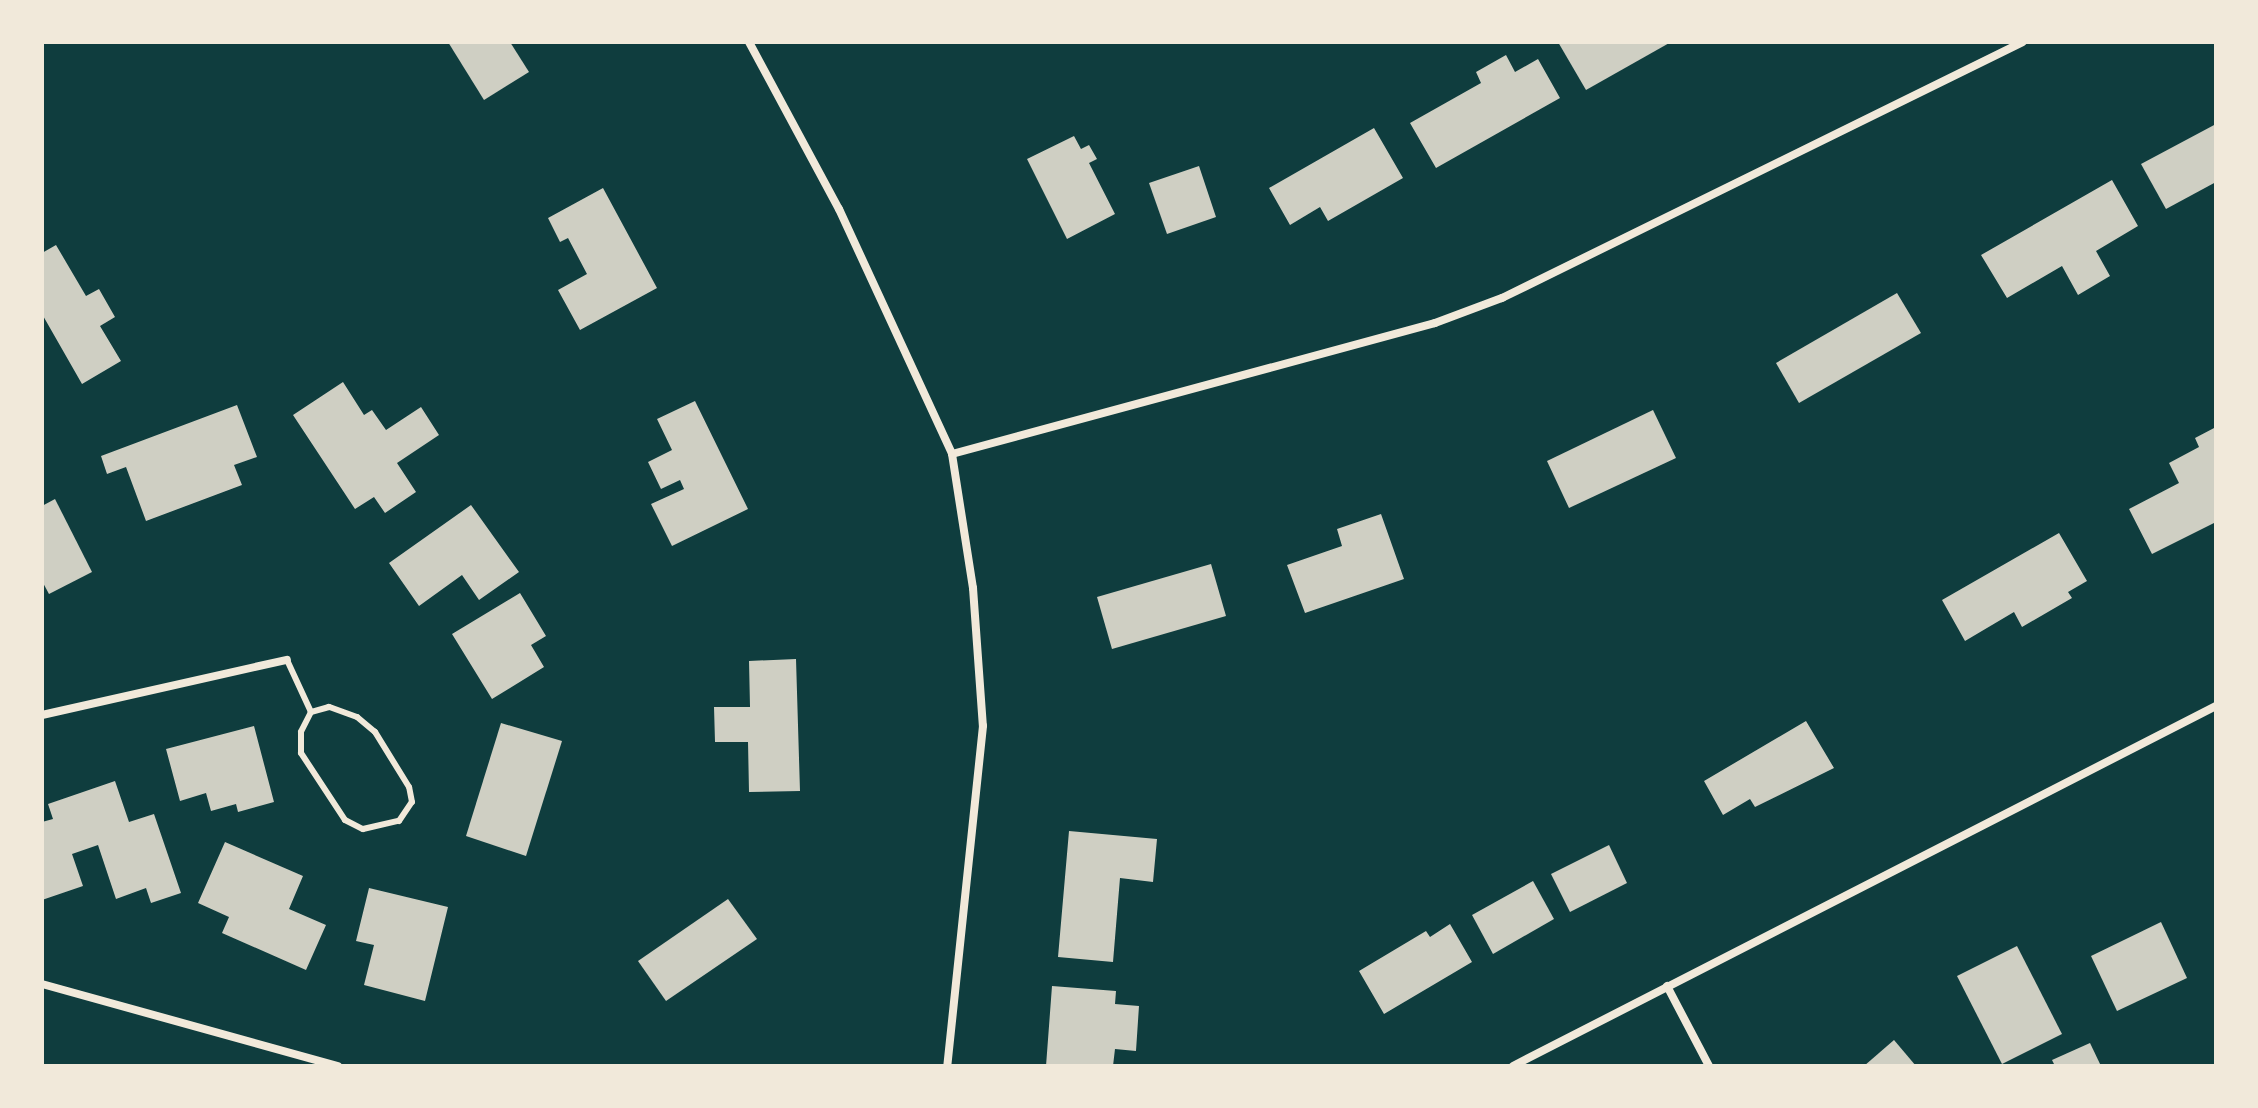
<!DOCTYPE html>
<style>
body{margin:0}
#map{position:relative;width:2258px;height:1108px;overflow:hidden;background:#0f3d3e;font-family:Helvetica,sans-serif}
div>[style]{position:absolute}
.building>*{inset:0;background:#cfcfc3}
.service>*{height:6px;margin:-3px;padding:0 3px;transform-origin:3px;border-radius:3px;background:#f1e9da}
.minor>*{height:8px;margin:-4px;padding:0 4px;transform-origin:4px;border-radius:4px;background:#f1e9da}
span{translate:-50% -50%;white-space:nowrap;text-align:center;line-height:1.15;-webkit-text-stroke:7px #f1e9da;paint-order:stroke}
.frame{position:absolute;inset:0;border:44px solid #f1e9da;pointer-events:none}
</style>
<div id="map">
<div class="building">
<div style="clip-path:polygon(448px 42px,510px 42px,529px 72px,484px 100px)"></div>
<div style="clip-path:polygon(1558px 42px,1671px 42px,1586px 90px)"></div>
<div style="clip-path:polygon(1506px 55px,1515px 72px,1538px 59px,1560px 98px,1436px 168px,1410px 123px,1481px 83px,1476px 72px)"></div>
<div style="clip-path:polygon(2216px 124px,2216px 182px,2166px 209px,2141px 164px)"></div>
<div style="clip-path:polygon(1374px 128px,1403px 178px,1328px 221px,1320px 207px,1290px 225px,1269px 188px)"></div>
<div style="clip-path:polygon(1074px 136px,1081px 149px,1089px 145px,1097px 159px,1089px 163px,1115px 214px,1067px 239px,1027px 159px)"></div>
<div style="clip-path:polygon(1199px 166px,1216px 217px,1167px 234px,1149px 183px)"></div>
<div style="clip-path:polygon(2112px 180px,2138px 226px,2096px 251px,2110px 276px,2078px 295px,2062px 266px,2007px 298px,1981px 255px)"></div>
<div style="clip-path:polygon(603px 188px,657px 288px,580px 330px,558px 290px,587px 274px,568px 238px,560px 242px,548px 218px)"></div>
<div style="clip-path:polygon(56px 245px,86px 296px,99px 289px,115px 317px,100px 326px,121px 361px,82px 384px,42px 314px,42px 253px)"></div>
<div style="clip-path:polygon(1897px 293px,1921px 333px,1799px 403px,1776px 363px)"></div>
<div style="clip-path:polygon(343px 382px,364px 415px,372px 410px,386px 430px,421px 407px,439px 435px,397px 463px,416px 492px,385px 513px,374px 497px,355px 509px,293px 415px)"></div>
<div style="clip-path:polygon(695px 401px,748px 509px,672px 546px,651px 504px,684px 489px,680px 480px,661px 489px,648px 462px,672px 450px,657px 419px)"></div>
<div style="clip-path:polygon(237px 405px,257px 457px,234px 465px,242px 485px,146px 521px,126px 467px,107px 474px,101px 456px)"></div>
<div style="clip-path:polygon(1653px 410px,1676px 458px,1569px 508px,1547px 461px)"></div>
<div style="clip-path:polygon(2216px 427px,2216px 522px,2152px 554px,2129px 509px,2179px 483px,2169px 463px,2199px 447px,2195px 438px)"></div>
<div style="clip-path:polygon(55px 499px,92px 572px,49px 594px,42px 581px,42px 506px)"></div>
<div style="clip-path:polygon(471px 505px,519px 572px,479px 600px,462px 575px,419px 606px,389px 563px)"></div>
<div style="clip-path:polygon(1381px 514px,1404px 579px,1305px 613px,1287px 565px,1342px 546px,1337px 529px)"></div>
<div style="clip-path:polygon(2059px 533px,2087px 581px,2068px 592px,2072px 598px,2022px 627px,2014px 612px,1965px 641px,1942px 600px)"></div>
<div style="clip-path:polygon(1211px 564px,1226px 616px,1112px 649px,1097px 597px)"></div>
<div style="clip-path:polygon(520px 593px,546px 636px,531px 645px,544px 667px,492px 699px,452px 634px)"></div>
<div style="clip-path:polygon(796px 659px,800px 791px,749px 792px,748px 742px,715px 742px,714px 707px,750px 707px,749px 661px)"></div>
<div style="clip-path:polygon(1806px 721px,1834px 768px,1755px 807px,1750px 799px,1723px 815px,1704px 781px)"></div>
<div style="clip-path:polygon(501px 723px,562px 741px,526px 856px,466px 836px)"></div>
<div style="clip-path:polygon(254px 726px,274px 802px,238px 812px,236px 804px,211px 811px,206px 793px,180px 801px,166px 749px)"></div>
<div style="clip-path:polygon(115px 781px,129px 822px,154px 814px,181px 893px,151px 903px,146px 888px,116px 899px,98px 845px,72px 854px,83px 886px,42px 900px,42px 822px,53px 819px,48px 804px)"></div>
<div style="clip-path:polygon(1069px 831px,1157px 839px,1153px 882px,1120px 878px,1113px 962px,1058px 957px)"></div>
<div style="clip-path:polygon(225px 842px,303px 876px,289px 909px,326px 925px,306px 970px,222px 933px,229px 917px,198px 903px)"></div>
<div style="clip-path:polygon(1609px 845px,1627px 883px,1570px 912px,1551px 874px)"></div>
<div style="clip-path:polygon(1533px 881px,1554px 919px,1493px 954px,1472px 915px)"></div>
<div style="clip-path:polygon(369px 888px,448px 907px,425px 1001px,364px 985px,374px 945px,356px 941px)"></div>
<div style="clip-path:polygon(728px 899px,757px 939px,666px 1001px,638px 961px)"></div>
<div style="clip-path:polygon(2161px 922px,2187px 978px,2117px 1011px,2091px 956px)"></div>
<div style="clip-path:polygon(1450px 924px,1472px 962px,1384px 1014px,1359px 971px,1426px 931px,1430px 937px)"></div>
<div style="clip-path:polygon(2017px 946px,2062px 1034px,2002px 1064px,1957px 976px)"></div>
<div style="clip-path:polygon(1052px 986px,1116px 991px,1115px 1004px,1139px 1006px,1136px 1051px,1115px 1049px,1113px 1066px,1046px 1066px)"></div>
<div style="clip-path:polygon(1894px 1040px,1916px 1066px,1864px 1066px)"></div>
<div style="clip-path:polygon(2090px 1043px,2101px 1066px,2055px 1066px,2052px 1060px)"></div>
</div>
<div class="service">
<div style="left:287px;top:660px;width:57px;rotate:65.2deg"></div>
<div style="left:311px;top:712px;width:22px;rotate:117deg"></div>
<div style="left:301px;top:732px;width:21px;rotate:90deg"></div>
<div style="left:301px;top:753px;width:80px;rotate:56.7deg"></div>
<div style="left:345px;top:820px;width:20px;rotate:27deg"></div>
<div style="left:363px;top:829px;width:37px;rotate:-13deg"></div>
<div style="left:399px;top:821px;width:23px;rotate:-56deg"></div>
<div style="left:412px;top:802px;width:15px;rotate:-101deg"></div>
<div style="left:409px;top:787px;width:65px;rotate:-121.7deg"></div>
<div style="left:375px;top:732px;width:23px;rotate:-140deg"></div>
<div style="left:357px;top:717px;width:30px;rotate:-160deg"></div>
<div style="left:329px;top:707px;width:19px;rotate:164deg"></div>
</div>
<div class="minor">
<div style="left:749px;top:42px;width:190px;rotate:61.7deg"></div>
<div style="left:839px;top:209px;width:270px;rotate:65.2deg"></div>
<div style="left:952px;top:454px;width:136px;rotate:81.1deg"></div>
<div style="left:973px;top:588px;width:138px;rotate:85.9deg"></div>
<div style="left:983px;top:726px;width:342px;rotate:96deg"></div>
<div style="left:952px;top:454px;width:500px;rotate:-15.17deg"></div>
<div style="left:1435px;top:323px;width:72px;rotate:-20.5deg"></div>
<div style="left:1502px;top:298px;width:580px;rotate:-26.17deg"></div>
<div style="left:42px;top:715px;width:251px;rotate:-12.7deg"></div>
<div style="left:42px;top:984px;width:307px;rotate:15.5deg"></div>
<div style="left:1667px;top:986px;width:90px;rotate:62.3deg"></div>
<div style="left:1513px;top:1066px;width:790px;rotate:-27.12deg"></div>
</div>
<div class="frame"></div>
</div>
